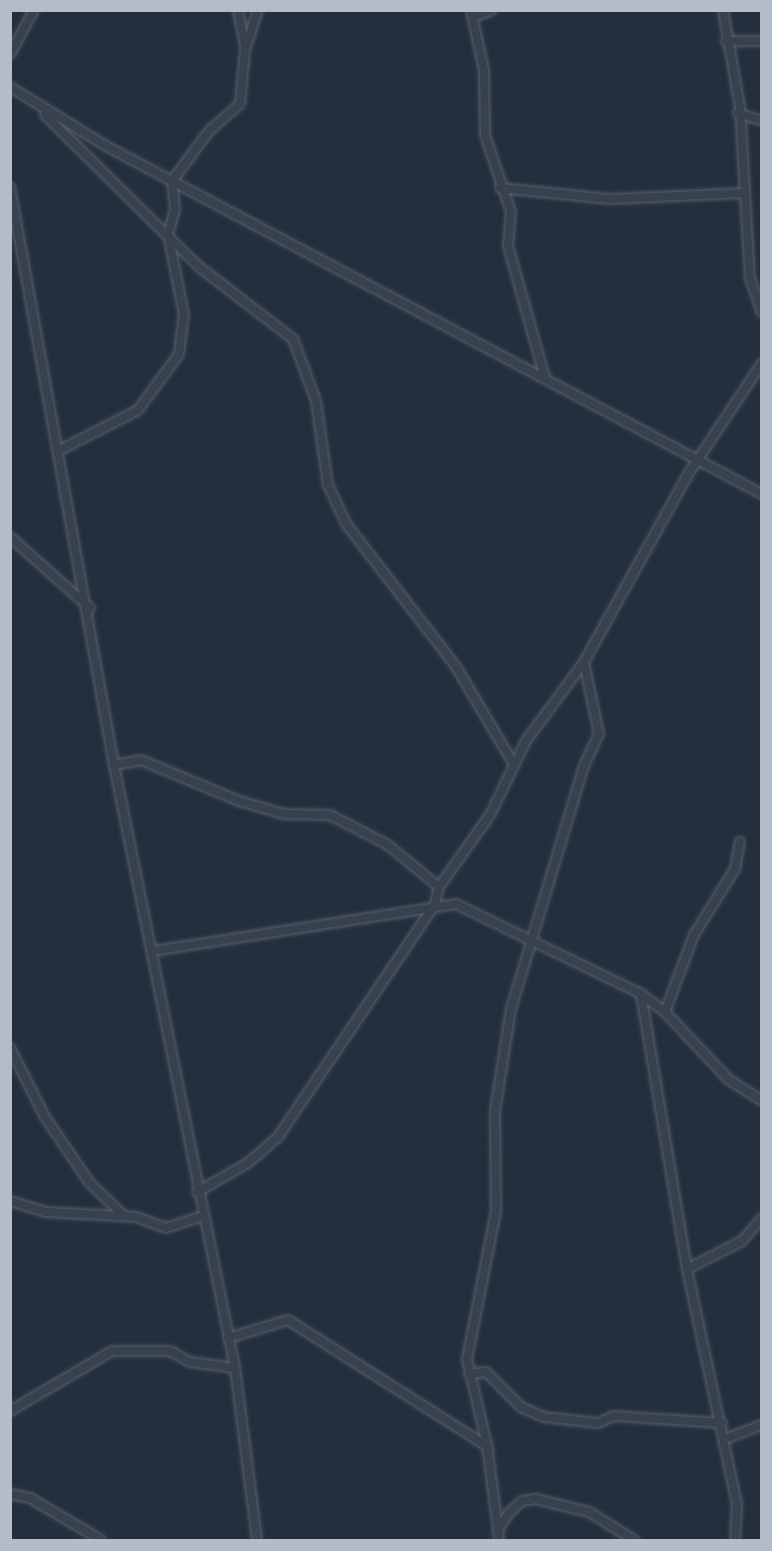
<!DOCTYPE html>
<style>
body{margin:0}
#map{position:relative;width:772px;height:1551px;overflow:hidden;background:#242f3e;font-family:"PT Sans Narrow",sans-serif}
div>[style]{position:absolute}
.roads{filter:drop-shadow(0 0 2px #565f6c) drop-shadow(0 0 2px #565f6c)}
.minor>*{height:8px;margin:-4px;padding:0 4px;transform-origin:4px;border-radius:4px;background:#38414e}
span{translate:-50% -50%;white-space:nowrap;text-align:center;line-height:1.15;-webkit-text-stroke:4.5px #1d2633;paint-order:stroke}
.frame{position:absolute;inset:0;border:12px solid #b4bcc9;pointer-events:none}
</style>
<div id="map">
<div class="roads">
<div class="minor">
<div style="left:238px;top:10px;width:38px;rotate:79deg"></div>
<div style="left:471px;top:10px;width:61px;rotate:77.8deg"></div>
<div style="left:484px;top:70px;width:65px;rotate:89.1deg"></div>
<div style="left:485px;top:135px;width:81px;rotate:71.3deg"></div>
<div style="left:511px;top:212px;width:34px;rotate:95deg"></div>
<div style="left:508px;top:246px;width:137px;rotate:74.3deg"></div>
<div style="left:723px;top:10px;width:98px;rotate:80.1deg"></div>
<div style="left:740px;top:107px;width:171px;rotate:86.7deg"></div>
<div style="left:750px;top:278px;width:37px;rotate:71deg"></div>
<div style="left:473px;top:17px;width:20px;rotate:-20deg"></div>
<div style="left:726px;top:41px;width:36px"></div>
<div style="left:10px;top:54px;width:50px;rotate:-61.4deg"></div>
<div style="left:10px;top:87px;width:113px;rotate:31.6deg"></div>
<div style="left:106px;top:146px;width:743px;rotate:27.95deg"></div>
<div style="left:738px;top:113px;width:25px;rotate:18deg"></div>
<div style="left:45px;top:115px;width:215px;rotate:44.6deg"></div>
<div style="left:198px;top:266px;width:120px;rotate:37.5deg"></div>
<div style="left:293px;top:339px;width:66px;rotate:69.6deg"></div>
<div style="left:316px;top:401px;width:85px;rotate:81.9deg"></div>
<div style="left:328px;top:485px;width:44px;rotate:64.6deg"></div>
<div style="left:347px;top:525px;width:177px;rotate:52.4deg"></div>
<div style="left:455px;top:665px;width:114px;rotate:59.4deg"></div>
<div style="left:10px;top:187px;width:587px;rotate:79.8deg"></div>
<div style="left:114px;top:765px;width:615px;rotate:78.65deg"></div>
<div style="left:235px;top:1368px;width:173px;rotate:82.7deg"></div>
<div style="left:500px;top:188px;width:112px;rotate:5.7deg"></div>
<div style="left:611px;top:199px;width:134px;rotate:-2.6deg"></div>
<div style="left:60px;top:450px;width:88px;rotate:-27.1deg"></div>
<div style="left:138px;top:410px;width:69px;rotate:-53.8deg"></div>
<div style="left:179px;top:354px;width:39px;rotate:-83deg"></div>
<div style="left:184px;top:315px;width:83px;rotate:-101.2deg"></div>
<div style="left:168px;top:234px;width:26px;rotate:-74deg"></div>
<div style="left:175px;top:209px;width:28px;rotate:-96deg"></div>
<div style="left:172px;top:181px;width:62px;rotate:-53.5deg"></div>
<div style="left:209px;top:131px;width:41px;rotate:-41.1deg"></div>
<div style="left:240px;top:104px;width:54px;rotate:-84.7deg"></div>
<div style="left:245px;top:50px;width:42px;rotate:-72deg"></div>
<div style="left:10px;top:537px;width:107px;rotate:41.6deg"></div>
<div style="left:114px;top:765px;width:27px;rotate:-10deg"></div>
<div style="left:141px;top:760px;width:106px;rotate:22.7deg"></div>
<div style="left:239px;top:801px;width:47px;rotate:16.1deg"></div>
<div style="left:284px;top:814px;width:46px;rotate:1.2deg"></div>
<div style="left:330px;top:815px;width:65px;rotate:27.3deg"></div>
<div style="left:388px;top:845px;width:66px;rotate:39.5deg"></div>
<div style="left:153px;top:951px;width:307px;rotate:-8.8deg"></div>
<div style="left:456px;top:904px;width:206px;rotate:25.9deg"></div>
<div style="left:641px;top:994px;width:30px;rotate:37deg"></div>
<div style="left:665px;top:1012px;width:93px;rotate:46.7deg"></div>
<div style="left:729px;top:1080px;width:39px;rotate:32deg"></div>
<div style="left:641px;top:994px;width:279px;rotate:80.5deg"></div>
<div style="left:687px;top:1269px;width:240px;rotate:78deg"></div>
<div style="left:737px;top:1504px;width:36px;rotate:93deg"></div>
<div style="left:665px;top:1012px;width:82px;rotate:-69.4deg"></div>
<div style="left:694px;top:935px;width:78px;rotate:-58.2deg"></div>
<div style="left:735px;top:869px;width:28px;rotate:-80deg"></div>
<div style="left:10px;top:1048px;width:77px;rotate:63.1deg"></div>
<div style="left:45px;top:1117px;width:78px;rotate:55.9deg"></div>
<div style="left:89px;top:1182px;width:49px;rotate:44.2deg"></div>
<div style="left:197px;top:1192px;width:59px;rotate:-29.6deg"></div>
<div style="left:248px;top:1163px;width:40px;rotate:-41deg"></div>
<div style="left:278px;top:1137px;width:281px;rotate:-56deg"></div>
<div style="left:435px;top:904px;width:17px;rotate:-77deg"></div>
<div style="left:439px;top:887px;width:88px;rotate:-54.7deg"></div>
<div style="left:490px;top:815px;width:82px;rotate:-64.1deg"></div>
<div style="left:526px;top:741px;width:98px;rotate:-53.7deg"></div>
<div style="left:584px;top:662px;width:213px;rotate:-61deg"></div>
<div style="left:687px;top:476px;width:136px;rotate:-56.4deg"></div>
<div style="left:10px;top:1201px;width:38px;rotate:17deg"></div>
<div style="left:46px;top:1212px;width:90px;rotate:3.2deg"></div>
<div style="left:136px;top:1217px;width:32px;rotate:20deg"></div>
<div style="left:166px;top:1228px;width:38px;rotate:-18deg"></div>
<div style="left:687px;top:1269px;width:62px;rotate:-27deg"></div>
<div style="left:742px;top:1241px;width:30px;rotate:-49deg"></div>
<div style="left:228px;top:1338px;width:63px;rotate:-16.7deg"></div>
<div style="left:288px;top:1320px;width:237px;rotate:32.4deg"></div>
<div style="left:469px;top:1374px;width:17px;rotate:-7deg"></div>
<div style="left:486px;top:1372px;width:49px;rotate:45deg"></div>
<div style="left:521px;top:1407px;width:24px;rotate:24deg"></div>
<div style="left:543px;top:1417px;width:55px;rotate:6.2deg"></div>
<div style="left:598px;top:1423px;width:17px;rotate:-24deg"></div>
<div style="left:614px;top:1416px;width:108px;rotate:3.7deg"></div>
<div style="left:10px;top:1411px;width:118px;rotate:-30.5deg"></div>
<div style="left:112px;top:1351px;width:58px"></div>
<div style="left:170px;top:1351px;width:23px;rotate:29deg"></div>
<div style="left:190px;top:1362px;width:45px;rotate:7.6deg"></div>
<div style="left:725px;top:1439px;width:40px;rotate:-21deg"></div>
<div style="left:10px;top:1494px;width:20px;rotate:11deg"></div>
<div style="left:30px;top:1498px;width:82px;rotate:30.6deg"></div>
<div style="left:498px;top:1529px;width:85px;rotate:-97.5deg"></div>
<div style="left:487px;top:1445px;width:88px;rotate:-103.1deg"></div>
<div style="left:467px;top:1359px;width:151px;rotate:-78.9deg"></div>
<div style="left:496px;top:1211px;width:100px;rotate:-90.6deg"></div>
<div style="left:495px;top:1111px;width:103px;rotate:-81.1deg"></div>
<div style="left:511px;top:1009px;width:254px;rotate:-73.3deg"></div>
<div style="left:584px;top:766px;width:35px;rotate:-65deg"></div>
<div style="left:599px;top:734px;width:74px;rotate:-101.8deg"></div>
<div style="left:499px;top:1540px;width:11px;rotate:-95deg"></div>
<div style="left:498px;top:1529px;width:21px;rotate:-55deg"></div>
<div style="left:510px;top:1512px;width:16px;rotate:-43deg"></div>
<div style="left:522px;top:1501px;width:14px;rotate:-8deg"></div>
<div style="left:536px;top:1499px;width:55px;rotate:13.8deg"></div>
<div style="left:589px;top:1512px;width:53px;rotate:31.9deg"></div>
</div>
</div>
<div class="frame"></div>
</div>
